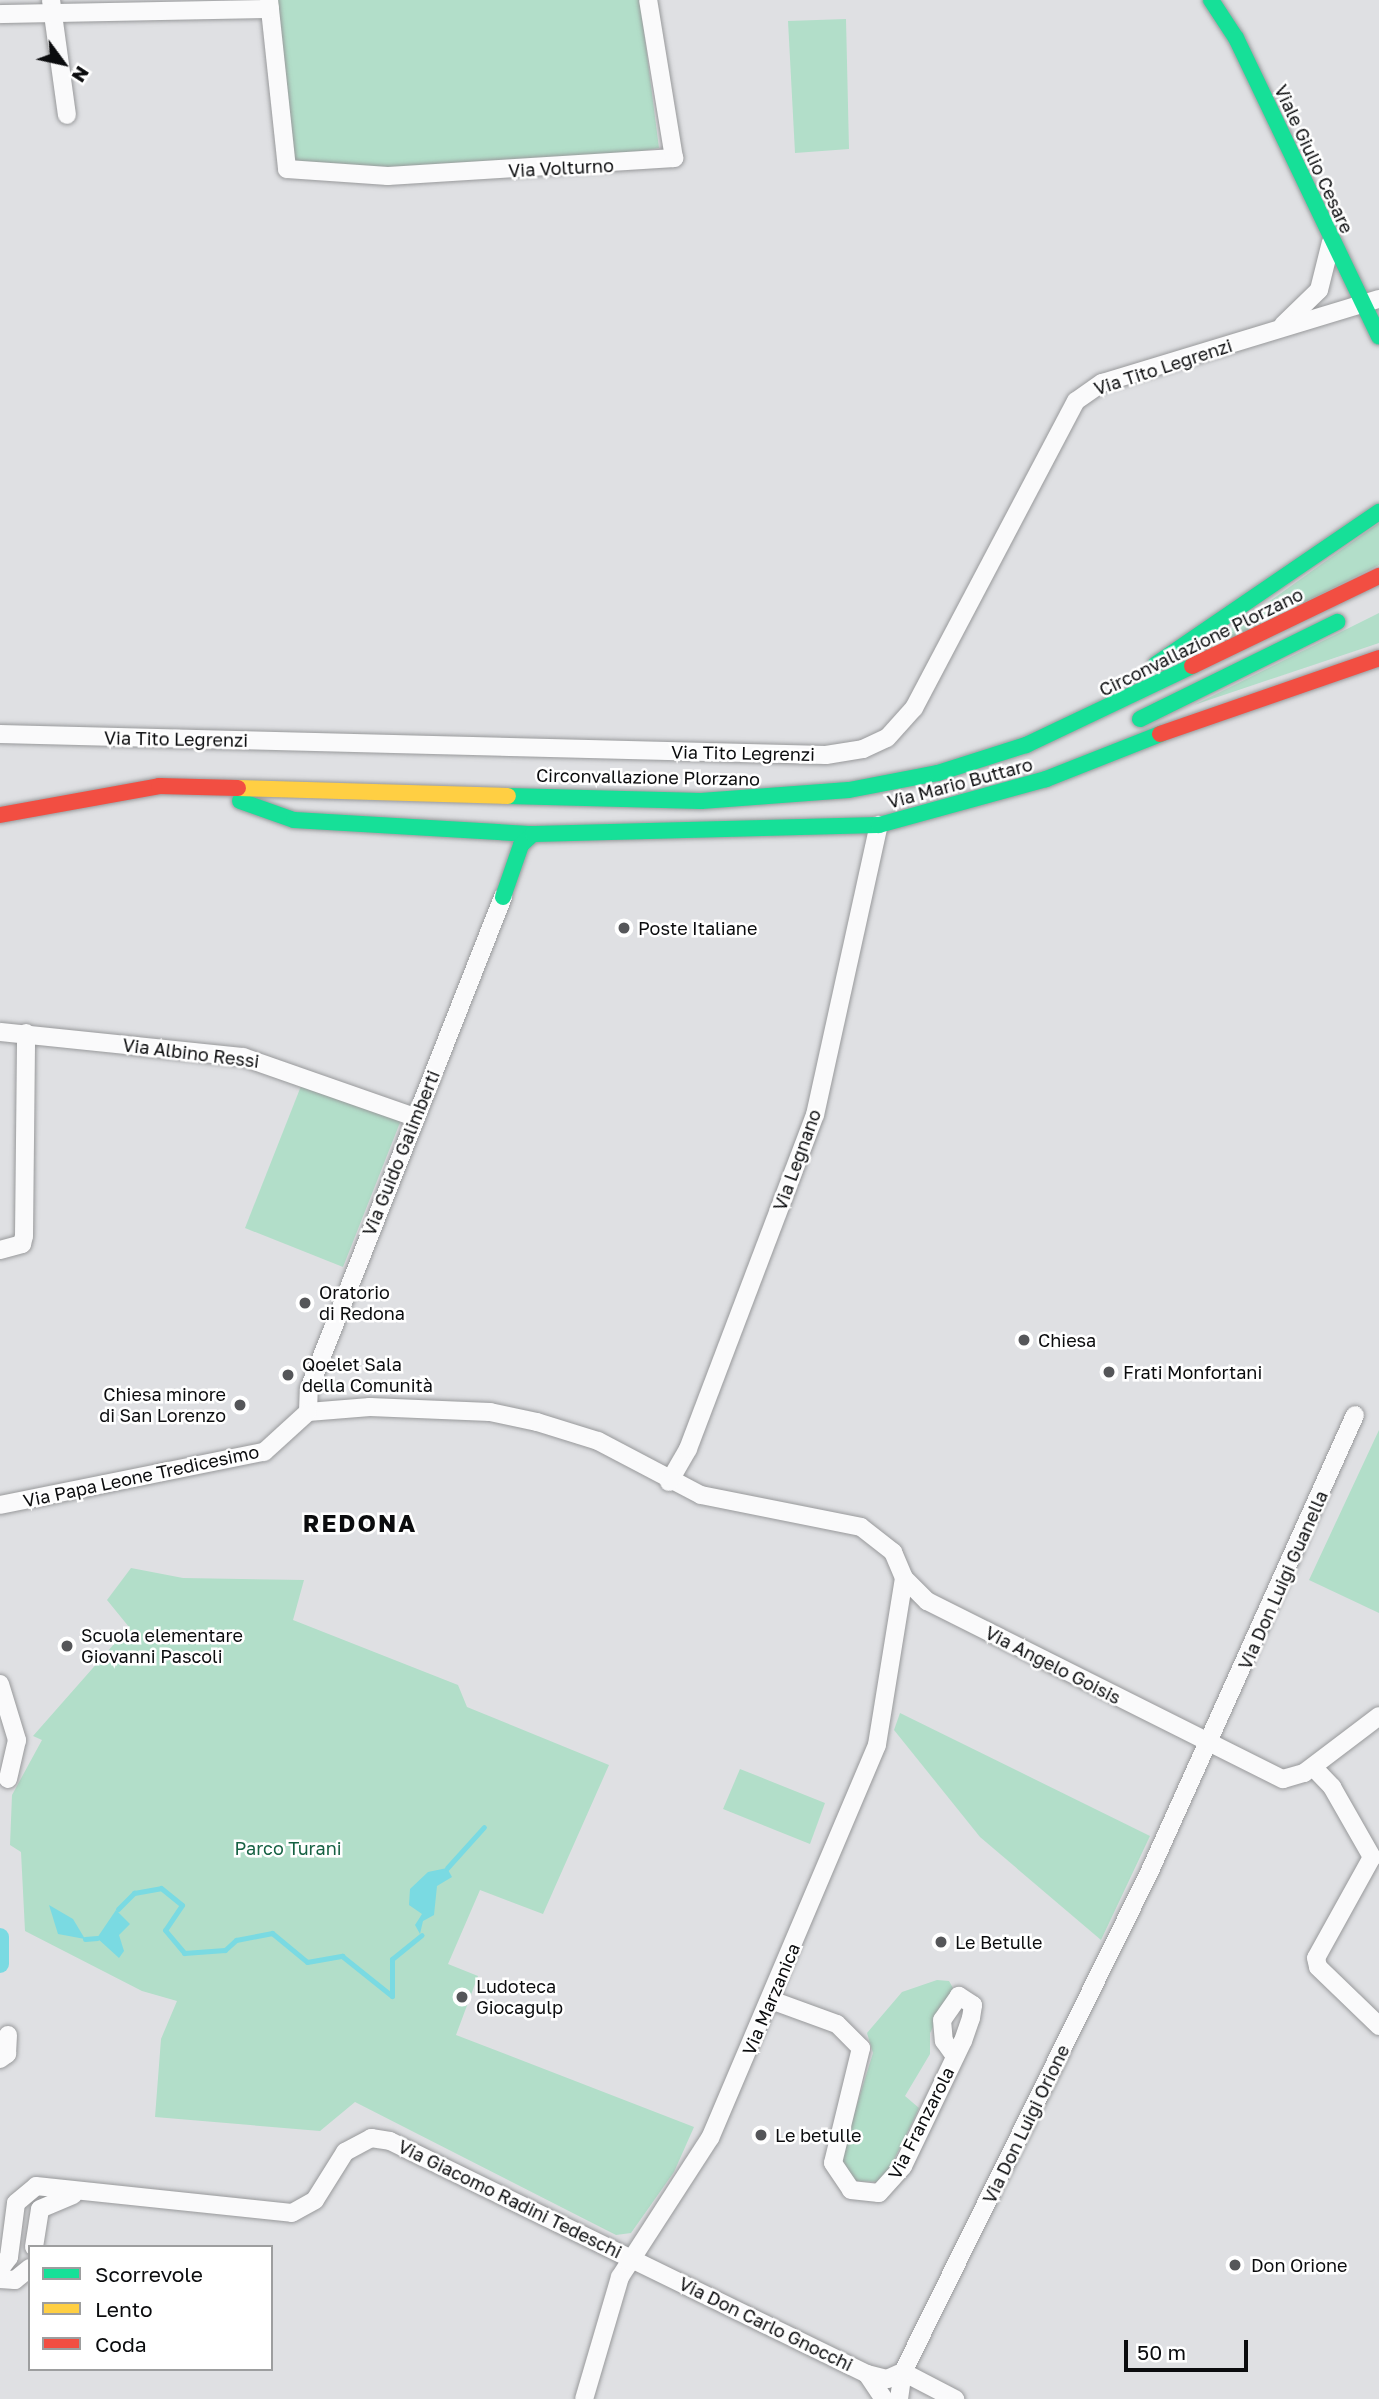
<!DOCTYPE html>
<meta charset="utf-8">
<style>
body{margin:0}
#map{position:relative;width:1379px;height:2399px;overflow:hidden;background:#dfe0e3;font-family:"Golos Text",sans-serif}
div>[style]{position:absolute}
.green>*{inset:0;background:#b2dec9}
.water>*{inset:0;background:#7adae2}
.stream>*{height:5px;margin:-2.5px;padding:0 2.5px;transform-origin:2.5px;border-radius:2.5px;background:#7adae2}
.canal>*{height:18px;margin:-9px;padding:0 9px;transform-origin:9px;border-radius:9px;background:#7adae2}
.roads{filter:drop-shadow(0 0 2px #98999b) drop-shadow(0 0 2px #98999b)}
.street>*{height:18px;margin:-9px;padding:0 9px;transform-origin:9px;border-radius:9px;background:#fafafb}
.fast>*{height:16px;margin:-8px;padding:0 8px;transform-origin:8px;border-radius:8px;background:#16e098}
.slow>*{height:16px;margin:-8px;padding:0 8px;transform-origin:8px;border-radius:8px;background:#ffcf43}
.jam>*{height:16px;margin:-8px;padding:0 8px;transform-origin:8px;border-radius:8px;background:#f24e42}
.dots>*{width:19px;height:19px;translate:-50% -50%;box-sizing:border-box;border:4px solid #fff;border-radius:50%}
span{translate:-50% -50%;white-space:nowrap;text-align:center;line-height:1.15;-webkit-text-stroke:5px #fff;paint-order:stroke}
.street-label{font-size:18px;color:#0b0c0e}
.poi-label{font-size:18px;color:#0b0c0e}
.left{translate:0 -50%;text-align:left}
.right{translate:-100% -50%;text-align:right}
.park-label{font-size:18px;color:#166143}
.district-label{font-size:24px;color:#0b0c0e;font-weight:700;letter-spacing:2px}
.legend{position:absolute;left:28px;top:2245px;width:245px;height:126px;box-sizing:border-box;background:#fff;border:2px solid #9d9e9f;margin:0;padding:9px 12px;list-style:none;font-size:21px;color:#0b0c0e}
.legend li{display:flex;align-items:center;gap:14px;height:35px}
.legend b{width:35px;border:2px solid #9d9e9f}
.north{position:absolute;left:28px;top:28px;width:70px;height:70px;-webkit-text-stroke:5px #fff;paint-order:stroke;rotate:123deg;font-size:19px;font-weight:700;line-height:28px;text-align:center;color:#0b0c0e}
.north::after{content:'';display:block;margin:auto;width:24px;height:32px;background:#0b0c0e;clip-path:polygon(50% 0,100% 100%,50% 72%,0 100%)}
.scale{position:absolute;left:1124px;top:2340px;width:124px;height:32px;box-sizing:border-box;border:4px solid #0b0c0e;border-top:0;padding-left:9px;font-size:21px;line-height:24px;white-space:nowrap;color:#0b0c0e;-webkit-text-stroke:5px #fff;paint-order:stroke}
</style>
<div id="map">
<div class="green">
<div style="clip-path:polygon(277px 0,640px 0,659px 148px,600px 158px,385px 168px,293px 162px)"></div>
<div style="clip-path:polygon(846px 19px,849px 149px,795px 153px,788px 21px)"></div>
<div style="clip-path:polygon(1379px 523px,1379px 565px,1182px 664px)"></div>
<div style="clip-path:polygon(1379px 613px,1379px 643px,1194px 705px)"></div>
<div style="clip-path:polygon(303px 1081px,401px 1120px,343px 1267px,245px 1228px)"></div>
<div style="clip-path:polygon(1379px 1430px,1379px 1613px,1309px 1580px)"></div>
<div style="clip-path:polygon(131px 1568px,183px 1578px,304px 1580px,293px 1620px,458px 1685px,467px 1707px,609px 1765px,543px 1914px,480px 1890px,448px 1964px,478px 1976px,456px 2035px,694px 2127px,674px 2172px,631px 2233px,616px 2235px,355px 2102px,320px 2131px,155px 2117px,161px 2039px,177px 2001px,142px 1991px,25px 1931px,21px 1852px,10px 1845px,12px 1795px,42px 1740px,33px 1736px,129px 1627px,107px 1600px)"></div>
<div style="clip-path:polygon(900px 1713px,1150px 1836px,1101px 1940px,980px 1837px,894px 1730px)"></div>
<div style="clip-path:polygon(740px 1769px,825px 1803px,810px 1844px,723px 1809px)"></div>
<div style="clip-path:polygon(937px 1980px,949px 1981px,953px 1988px,930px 2033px,930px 2054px,905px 2096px,919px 2108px,915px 2117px,883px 2182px,852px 2181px,840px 2159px,873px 2053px,867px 2033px,902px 1992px)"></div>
</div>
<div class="water">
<div style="clip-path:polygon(447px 1868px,452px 1877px,437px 1886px,434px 1915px,423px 1921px,420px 1934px,415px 1925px,422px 1914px,409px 1905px,410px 1889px,428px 1872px)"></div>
<div style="clip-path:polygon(49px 1905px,73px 1919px,85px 1939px,58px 1934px)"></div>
<div style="clip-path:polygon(116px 1910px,130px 1924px,119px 1935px,124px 1951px,119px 1958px,97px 1938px)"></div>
</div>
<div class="stream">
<div style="left:447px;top:1868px;width:55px;rotate:-47.9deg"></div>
<div style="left:118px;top:1909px;width:23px;rotate:-45deg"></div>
<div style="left:134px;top:1893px;width:27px;rotate:-10deg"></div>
<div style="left:161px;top:1888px;width:27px;rotate:39deg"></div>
<div style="left:182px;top:1905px;width:30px;rotate:124deg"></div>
<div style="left:165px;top:1930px;width:30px;rotate:50deg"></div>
<div style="left:184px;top:1953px;width:41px;rotate:-4.2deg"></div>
<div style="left:225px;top:1950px;width:15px;rotate:-42deg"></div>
<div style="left:236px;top:1940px;width:37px;rotate:-11deg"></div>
<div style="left:272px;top:1933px;width:45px;rotate:39.6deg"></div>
<div style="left:307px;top:1962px;width:36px;rotate:-10deg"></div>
<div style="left:342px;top:1956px;width:64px;rotate:38.7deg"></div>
<div style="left:392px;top:1996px;width:37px;rotate:-90deg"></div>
<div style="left:392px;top:1959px;width:38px;rotate:-39deg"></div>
<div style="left:85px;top:1939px;width:12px;rotate:-5deg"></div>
</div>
<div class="canal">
<div style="left:0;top:1937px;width:27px;rotate:90deg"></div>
</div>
<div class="roads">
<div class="street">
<div style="left:51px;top:0;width:116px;rotate:82.1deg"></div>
<div style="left:269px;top:0;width:170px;rotate:83.9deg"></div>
<div style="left:287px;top:169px;width:101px;rotate:4deg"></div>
<div style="left:388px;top:176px;width:287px;rotate:-3.6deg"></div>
<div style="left:674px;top:158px;width:160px;rotate:-99.3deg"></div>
<div style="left:0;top:14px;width:270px;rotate:-1.1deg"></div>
<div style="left:1283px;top:325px;width:50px;rotate:-44.2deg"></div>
<div style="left:1319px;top:290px;width:49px;rotate:-76deg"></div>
<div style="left:0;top:734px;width:826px;rotate:1.46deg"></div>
<div style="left:826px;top:755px;width:37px;rotate:-9deg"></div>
<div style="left:863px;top:749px;width:26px;rotate:-25deg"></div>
<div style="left:887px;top:738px;width:40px;rotate:-48deg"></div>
<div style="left:914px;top:708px;width:347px;rotate:-62.2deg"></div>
<div style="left:1076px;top:401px;width:32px;rotate:-35deg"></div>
<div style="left:1102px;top:383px;width:289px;rotate:-16.9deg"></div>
<div style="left:0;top:1032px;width:244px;rotate:5.9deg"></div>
<div style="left:243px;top:1057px;width:181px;rotate:19.3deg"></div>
<div style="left:0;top:1250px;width:23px;rotate:-15deg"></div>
<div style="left:22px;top:1244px;width:8px;rotate:-76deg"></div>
<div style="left:24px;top:1236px;width:203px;rotate:-89.4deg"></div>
<div style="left:308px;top:1412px;width:62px;rotate:-4.6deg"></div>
<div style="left:370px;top:1407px;width:120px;rotate:2.4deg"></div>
<div style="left:490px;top:1412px;width:48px;rotate:12deg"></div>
<div style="left:537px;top:1422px;width:64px;rotate:17.3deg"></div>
<div style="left:598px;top:1441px;width:116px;rotate:27.7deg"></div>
<div style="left:701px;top:1495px;width:163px;rotate:11.3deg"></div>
<div style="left:861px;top:1527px;width:41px;rotate:38deg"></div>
<div style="left:893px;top:1552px;width:28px;rotate:67deg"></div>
<div style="left:904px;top:1578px;width:169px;rotate:99.2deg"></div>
<div style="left:877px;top:1745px;width:427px;rotate:113deg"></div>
<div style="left:710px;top:2138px;width:166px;rotate:122.9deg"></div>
<div style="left:620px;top:2277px;width:127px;rotate:106.4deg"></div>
<div style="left:308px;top:1412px;width:23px;rotate:-88deg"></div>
<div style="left:309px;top:1389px;width:529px;rotate:-68.48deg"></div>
<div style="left:669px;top:1482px;width:38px;rotate:-60deg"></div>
<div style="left:688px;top:1449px;width:357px;rotate:-69.2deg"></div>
<div style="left:815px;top:1115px;width:297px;rotate:-77.6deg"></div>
<div style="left:0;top:1505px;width:269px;rotate:-11.4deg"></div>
<div style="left:264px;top:1452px;width:59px;rotate:-42.3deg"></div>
<div style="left:904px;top:1578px;width:33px;rotate:45deg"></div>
<div style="left:927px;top:1601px;width:398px;rotate:26.6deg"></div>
<div style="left:1283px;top:1779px;width:22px;rotate:-16deg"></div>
<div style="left:1304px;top:1773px;width:94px;rotate:-37.2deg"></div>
<div style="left:0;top:1684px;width:59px;rotate:73.1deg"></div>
<div style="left:17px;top:1740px;width:40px;rotate:103deg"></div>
<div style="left:1313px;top:1767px;width:28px;rotate:46deg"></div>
<div style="left:1332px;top:1787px;width:81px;rotate:60.3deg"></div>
<div style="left:1372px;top:1857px;width:115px;rotate:119deg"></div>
<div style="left:1316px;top:1958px;width:9px;rotate:77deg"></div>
<div style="left:1318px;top:1967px;width:85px;rotate:44deg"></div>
<div style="left:771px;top:2000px;width:70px;rotate:20deg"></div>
<div style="left:837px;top:2024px;width:34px;rotate:45deg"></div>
<div style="left:861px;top:2048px;width:118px;rotate:103.7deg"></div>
<div style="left:833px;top:2163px;width:32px;rotate:56deg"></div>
<div style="left:851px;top:2190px;width:28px;rotate:6deg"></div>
<div style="left:879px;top:2193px;width:36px;rotate:-48deg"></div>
<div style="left:903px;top:2166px;width:139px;rotate:-64.4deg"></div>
<div style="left:963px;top:2041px;width:24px;rotate:-71deg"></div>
<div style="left:971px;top:2018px;width:13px;rotate:-81deg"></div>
<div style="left:973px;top:2005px;width:17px;rotate:-147deg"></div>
<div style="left:959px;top:1996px;width:29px;rotate:125deg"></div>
<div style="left:942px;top:2020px;width:21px;rotate:85deg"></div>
<div style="left:944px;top:2041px;width:19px;rotate:54deg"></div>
<div style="left:0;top:2059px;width:9px;rotate:-36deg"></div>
<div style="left:7px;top:2054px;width:19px;rotate:-87deg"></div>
<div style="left:34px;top:2247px;width:38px;rotate:-81deg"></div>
<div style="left:40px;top:2209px;width:36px;rotate:-23deg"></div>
<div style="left:0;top:2269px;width:15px;rotate:-53deg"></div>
<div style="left:9px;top:2257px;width:54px;rotate:-82.6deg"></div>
<div style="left:16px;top:2203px;width:26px;rotate:-40deg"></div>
<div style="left:36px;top:2186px;width:257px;rotate:6deg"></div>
<div style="left:292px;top:2213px;width:26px;rotate:-29deg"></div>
<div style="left:315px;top:2200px;width:57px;rotate:-58deg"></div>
<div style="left:345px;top:2152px;width:30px;rotate:-28deg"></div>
<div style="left:371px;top:2138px;width:19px;rotate:9deg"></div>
<div style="left:390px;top:2141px;width:531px;rotate:26.03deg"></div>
<div style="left:867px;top:2374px;width:21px;rotate:14deg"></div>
<div style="left:887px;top:2379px;width:17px;rotate:-24deg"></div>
<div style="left:0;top:2279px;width:15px;rotate:4deg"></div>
<div style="left:15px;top:2280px;width:19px;rotate:-39deg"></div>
<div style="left:903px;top:2372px;width:59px;rotate:27.4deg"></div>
<div style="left:867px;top:2374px;width:30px;rotate:56deg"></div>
<div style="left:899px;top:2399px;width:27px;rotate:-82deg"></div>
<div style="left:903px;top:2372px;width:556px;rotate:-63.76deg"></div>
<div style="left:1149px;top:1873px;width:502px;rotate:-65.78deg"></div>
</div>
<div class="fast">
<div style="left:1211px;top:0;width:45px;rotate:56.7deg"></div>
<div style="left:1236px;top:38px;width:331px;rotate:64.4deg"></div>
<div style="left:1156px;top:664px;width:270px;rotate:-34.3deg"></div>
<div style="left:1140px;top:719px;width:220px;rotate:-26.2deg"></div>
<div style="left:508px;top:796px;width:193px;rotate:1.5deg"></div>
<div style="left:701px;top:801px;width:148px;rotate:-4.3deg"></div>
<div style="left:849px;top:790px;width:91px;rotate:-10.8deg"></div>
<div style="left:938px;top:773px;width:92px;rotate:-17.7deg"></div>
<div style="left:1026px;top:745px;width:184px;rotate:-25.4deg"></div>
<div style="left:240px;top:801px;width:57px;rotate:19.4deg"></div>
<div style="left:294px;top:820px;width:239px;rotate:3.4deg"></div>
<div style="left:503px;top:897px;width:55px;rotate:-70.9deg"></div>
<div style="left:521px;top:845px;width:16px;rotate:-43deg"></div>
<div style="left:533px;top:834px;width:346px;rotate:-1.5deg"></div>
<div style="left:879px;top:825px;width:173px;rotate:-15.4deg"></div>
<div style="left:1046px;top:779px;width:123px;rotate:-21.5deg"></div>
</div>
<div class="slow">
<div style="left:238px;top:788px;width:270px;rotate:1.7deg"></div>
</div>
<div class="jam">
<div style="left:1192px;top:666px;width:208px;rotate:-25.7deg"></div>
<div style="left:1160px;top:734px;width:232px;rotate:-19.1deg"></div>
<div style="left:0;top:815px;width:162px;rotate:-10.3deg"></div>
<div style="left:159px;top:786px;width:79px;rotate:1.5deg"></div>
</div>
</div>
<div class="dots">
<div style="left:624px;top:928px;background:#555659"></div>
<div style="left:305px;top:1303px;background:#555659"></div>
<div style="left:1024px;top:1340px;background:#555659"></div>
<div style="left:1109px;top:1372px;background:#555659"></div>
<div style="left:288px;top:1375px;background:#555659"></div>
<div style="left:240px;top:1405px;background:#555659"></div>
<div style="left:67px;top:1646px;background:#555659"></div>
<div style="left:941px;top:1942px;background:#555659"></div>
<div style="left:462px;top:1997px;background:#555659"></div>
<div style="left:761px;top:2135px;background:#555659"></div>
<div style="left:1235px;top:2265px;background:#555659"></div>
</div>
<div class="street-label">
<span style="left:1314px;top:159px;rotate:65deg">Viale Giulio Cesare</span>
<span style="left:561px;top:168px;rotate:-3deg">Via Volturno</span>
<span style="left:1163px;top:367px;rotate:-18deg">Via Tito Legrenzi</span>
<span style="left:1201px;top:642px;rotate:-26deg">Circonvallazione Plorzano</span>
<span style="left:176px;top:739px;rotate:1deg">Via Tito Legrenzi</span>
<span style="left:743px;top:753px;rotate:1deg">Via Tito Legrenzi</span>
<span style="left:648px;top:777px;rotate:1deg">Circonvallazione Plorzano</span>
<span style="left:960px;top:783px;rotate:-15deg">Via Mario Buttaro</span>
<span style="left:191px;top:1053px;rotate:7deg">Via Albino Ressi</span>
<span style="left:401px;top:1153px;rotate:-68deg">Via Guido Galimberti</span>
<span style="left:797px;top:1160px;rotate:-70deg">Via Legnano</span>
<span style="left:141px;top:1476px;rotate:-12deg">Via Papa Leone Tredicesimo</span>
<span style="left:1283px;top:1580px;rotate:-66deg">Via Don Luigi Guanella</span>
<span style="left:1053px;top:1665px;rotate:27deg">Via Angelo Goisis</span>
<span style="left:771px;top:1999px;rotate:-67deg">Via Marzanica</span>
<span style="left:921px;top:2123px;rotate:-63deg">Via Franzarola</span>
<span style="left:1026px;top:2124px;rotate:-64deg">Via Don Luigi Orione</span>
<span style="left:510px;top:2199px;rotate:26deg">Via Giacomo Radini Tedeschi</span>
<span style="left:766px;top:2324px;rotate:26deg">Via Don Carlo Gnocchi</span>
</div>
<div class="poi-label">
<span class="left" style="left:638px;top:928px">Poste Italiane</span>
<span class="left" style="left:319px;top:1303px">Oratorio<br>di Redona</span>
<span class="left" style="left:1038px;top:1340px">Chiesa</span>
<span class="left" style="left:302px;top:1375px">Qoelet Sala<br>della Comunità</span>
<span class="left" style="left:1123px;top:1372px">Frati Monfortani</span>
<span class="right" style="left:226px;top:1405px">Chiesa minore<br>di San Lorenzo</span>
<span class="left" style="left:81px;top:1646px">Scuola elementare<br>Giovanni Pascoli</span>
<span class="left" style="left:955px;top:1942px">Le Betulle</span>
<span class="left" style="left:476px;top:1997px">Ludoteca<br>Giocagulp</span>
<span class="left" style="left:775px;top:2135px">Le betulle</span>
<span class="left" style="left:1251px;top:2265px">Don Orione</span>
</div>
<div class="park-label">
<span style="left:288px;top:1848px">Parco Turani</span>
</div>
<div class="district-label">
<span style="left:360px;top:1523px">REDONA</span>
</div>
<ul class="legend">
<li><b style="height:9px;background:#16e098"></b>Scorrevole</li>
<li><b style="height:9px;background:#ffcf43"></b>Lento</li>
<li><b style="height:9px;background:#f24e42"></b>Coda</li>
</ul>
<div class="north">N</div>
<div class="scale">50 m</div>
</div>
